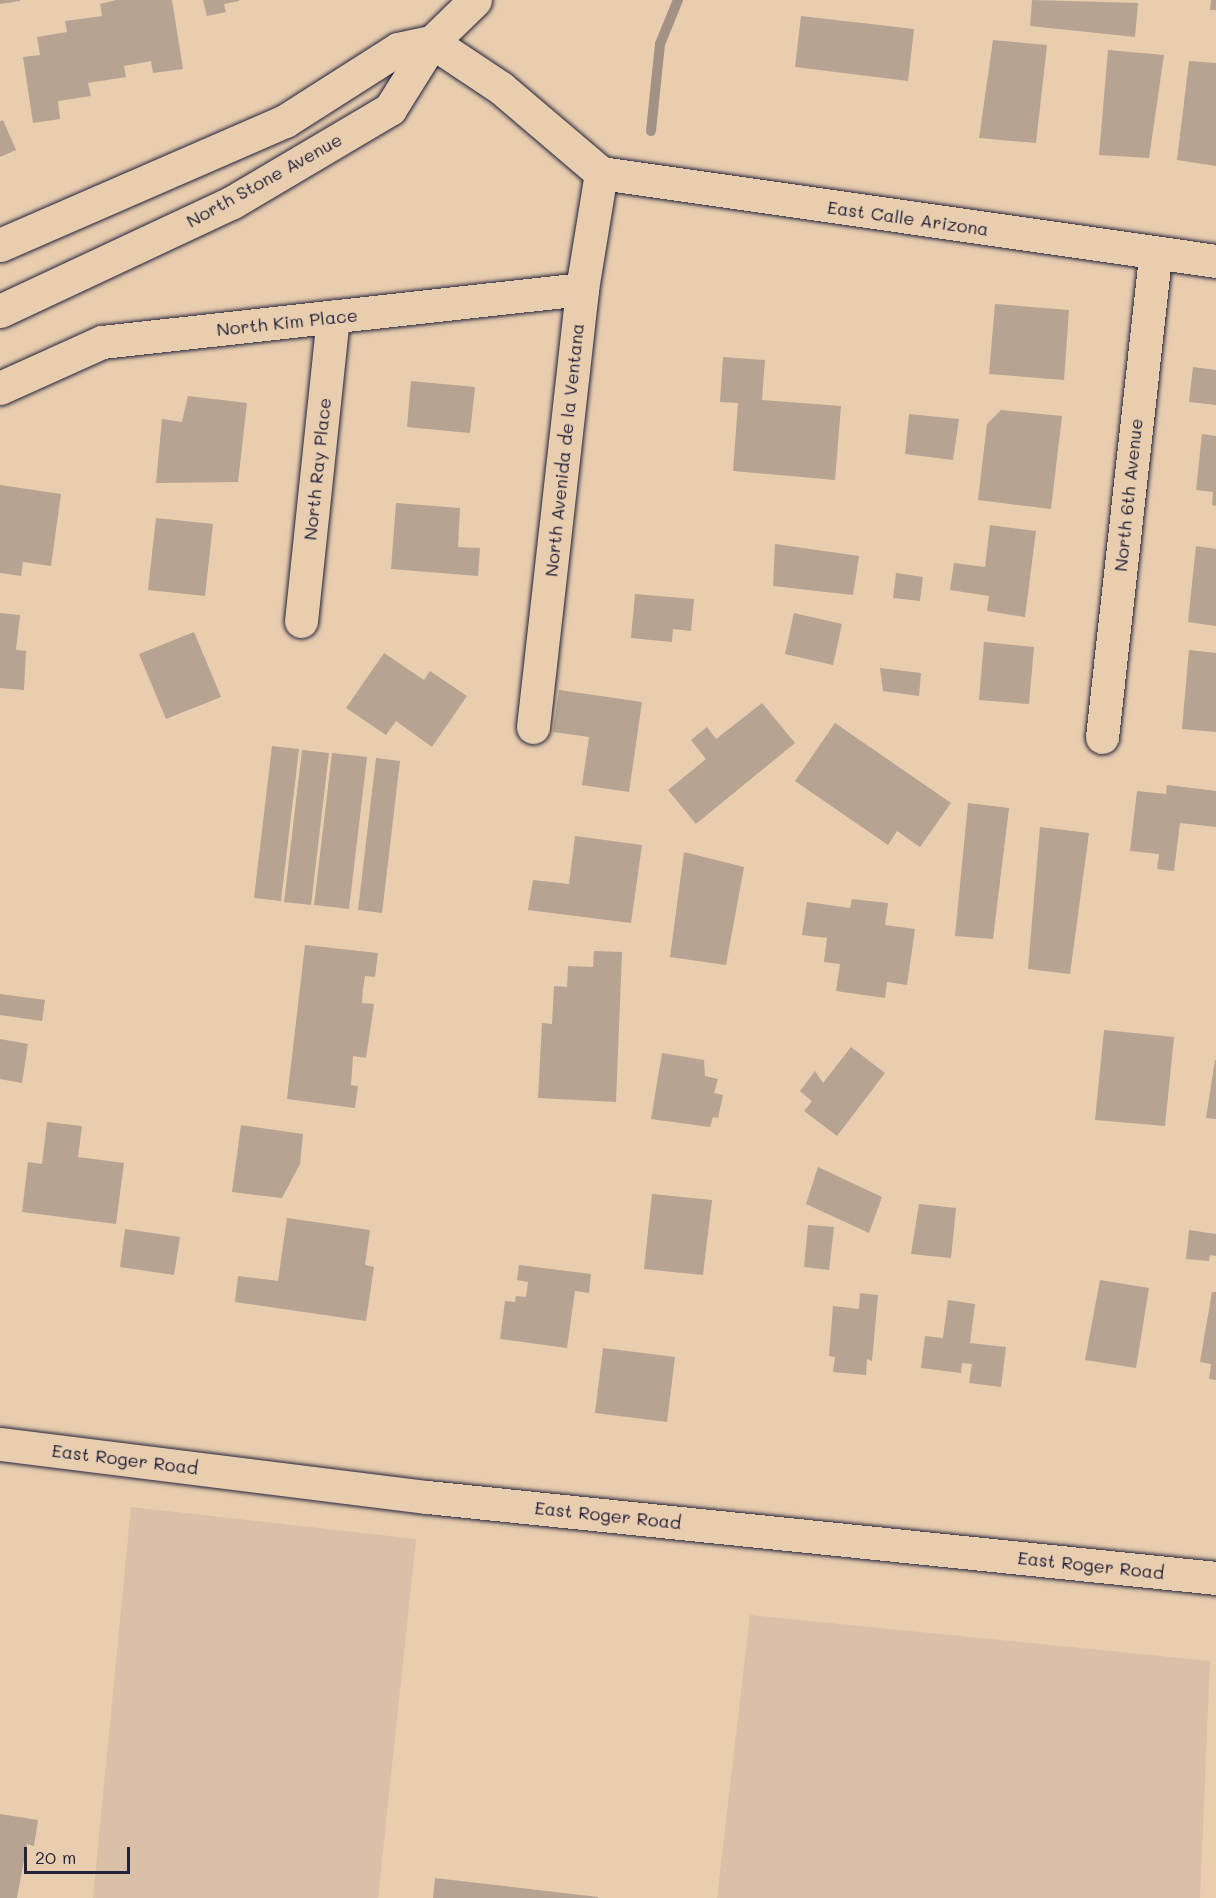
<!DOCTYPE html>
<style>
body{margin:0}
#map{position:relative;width:1216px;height:1898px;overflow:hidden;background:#e8cdaf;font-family:Mali,sans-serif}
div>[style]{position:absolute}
.built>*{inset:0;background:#d9c0a6}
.stream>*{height:10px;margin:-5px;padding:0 5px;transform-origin:5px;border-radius:5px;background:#a29185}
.building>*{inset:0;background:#b7a392}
.roads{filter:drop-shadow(0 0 2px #22223b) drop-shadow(0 0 2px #22223b)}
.minor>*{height:33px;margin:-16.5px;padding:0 16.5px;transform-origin:16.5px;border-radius:16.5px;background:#e8cdaf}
.major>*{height:33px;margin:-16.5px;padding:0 16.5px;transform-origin:16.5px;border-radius:16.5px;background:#e8cdaf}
span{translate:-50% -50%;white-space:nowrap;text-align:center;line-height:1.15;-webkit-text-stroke:4.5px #e8cdaf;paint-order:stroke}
.street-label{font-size:18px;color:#22223b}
.scale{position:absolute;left:24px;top:1847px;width:106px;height:27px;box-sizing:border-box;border:3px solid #22223b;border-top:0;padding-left:8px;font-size:18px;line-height:21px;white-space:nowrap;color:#22223b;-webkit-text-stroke:4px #e8cdaf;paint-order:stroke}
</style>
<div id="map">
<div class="built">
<div style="clip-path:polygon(131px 1507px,416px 1539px,378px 1898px,93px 1898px)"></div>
<div style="clip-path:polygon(750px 1615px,1210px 1661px,1200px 1898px,717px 1898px)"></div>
</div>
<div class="stream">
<div style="left:651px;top:131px;width:87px;rotate:-84.1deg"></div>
<div style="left:660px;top:44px;width:48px;rotate:-67.8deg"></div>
</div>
<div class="building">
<div style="clip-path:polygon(0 0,20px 0,20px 1px,0 4px)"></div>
<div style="clip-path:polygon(116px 0,172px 0,183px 69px,153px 73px,151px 61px,124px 66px,126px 77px,88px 83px,91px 96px,58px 101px,60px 119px,33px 123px,23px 57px,40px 55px,37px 37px,67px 32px,65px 21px,102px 16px,100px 4px)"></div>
<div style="clip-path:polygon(203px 0,239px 0,239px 1px,224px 4px,226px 12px,207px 16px)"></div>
<div style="clip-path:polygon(1032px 0,1138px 3px,1135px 37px,1030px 26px)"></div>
<div style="clip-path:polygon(1211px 0,1216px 0,1216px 10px,1210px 10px)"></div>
<div style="clip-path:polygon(801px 16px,914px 29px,908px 81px,795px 67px)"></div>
<div style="clip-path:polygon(993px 40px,1047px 45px,1036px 143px,979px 138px)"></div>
<div style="clip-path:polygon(1108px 50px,1164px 55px,1149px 158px,1099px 155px)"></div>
<div style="clip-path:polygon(1189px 61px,1216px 63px,1216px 166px,1177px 160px)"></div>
<div style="clip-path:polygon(3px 120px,16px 150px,0 157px,0 121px)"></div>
<div style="clip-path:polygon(995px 304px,1069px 310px,1064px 380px,989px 374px)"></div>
<div style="clip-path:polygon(723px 357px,765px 360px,762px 400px,841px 406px,835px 480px,733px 471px,738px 403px,720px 402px)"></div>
<div style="clip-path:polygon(1193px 367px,1216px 370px,1216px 405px,1189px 402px)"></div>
<div style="clip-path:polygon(411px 381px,475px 387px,470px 433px,407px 427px)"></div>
<div style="clip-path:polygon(188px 396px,247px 403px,238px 482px,156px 483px,162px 419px,182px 422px)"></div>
<div style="clip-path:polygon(1001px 410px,1062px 416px,1051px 509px,978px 500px,987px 424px)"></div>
<div style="clip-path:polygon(909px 414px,959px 419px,953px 460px,905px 454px)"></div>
<div style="clip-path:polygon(1202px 434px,1216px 436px,1216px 506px,1212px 505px,1213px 492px,1196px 490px)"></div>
<div style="clip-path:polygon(0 485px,61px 494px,51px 566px,23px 562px,21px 576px,0 573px)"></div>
<div style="clip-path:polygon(396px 503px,460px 508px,458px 547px,480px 548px,478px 576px,391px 569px)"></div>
<div style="clip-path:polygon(156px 518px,213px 524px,205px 596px,148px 590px)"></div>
<div style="clip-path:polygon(990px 525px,1036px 531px,1025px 617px,987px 611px,989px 596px,950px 590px,954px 563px,985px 567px)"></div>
<div style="clip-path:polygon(775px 544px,859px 556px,853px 595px,773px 586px)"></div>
<div style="clip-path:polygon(1196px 546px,1216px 549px,1216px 626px,1188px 622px)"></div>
<div style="clip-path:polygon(896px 573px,923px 577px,920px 601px,893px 598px)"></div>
<div style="clip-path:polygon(635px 594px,694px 599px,691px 631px,673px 629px,672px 642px,631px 638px)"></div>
<div style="clip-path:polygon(0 613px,20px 615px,16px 650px,26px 651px,24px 690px,0 688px)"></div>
<div style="clip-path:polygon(794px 613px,842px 624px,833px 665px,785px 654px)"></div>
<div style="clip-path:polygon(194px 632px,221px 697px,166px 719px,139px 654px)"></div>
<div style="clip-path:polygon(984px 642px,1034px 647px,1029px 704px,979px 700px)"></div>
<div style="clip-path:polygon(1189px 650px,1216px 653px,1216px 732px,1182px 729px)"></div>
<div style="clip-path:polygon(384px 653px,424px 680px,430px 671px,467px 696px,432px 747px,396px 721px,386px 735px,346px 708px)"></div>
<div style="clip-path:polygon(880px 668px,921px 673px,919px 696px,883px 691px)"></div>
<div style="clip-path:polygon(559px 690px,642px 702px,629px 792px,582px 785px,589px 737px,553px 732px)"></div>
<div style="clip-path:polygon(762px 703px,795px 743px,696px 824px,668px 790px,706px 759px,691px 740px,707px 727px,716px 739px)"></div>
<div style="clip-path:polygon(835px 723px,951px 803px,920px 847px,897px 831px,888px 845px,795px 781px)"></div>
<div style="clip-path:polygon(272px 746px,299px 749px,281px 901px,254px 898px)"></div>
<div style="clip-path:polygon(302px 750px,329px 753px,311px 905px,284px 902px)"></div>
<div style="clip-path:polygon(332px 753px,367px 757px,349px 909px,314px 905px)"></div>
<div style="clip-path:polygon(376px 758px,400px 761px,382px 913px,358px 910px)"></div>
<div style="clip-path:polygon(1167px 785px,1216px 791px,1216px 827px,1180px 823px,1174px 871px,1157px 869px,1159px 854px,1130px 851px,1137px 791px,1166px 794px)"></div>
<div style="clip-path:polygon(968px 803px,1009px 808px,993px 939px,955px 936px)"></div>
<div style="clip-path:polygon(1040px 827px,1089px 833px,1070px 974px,1028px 969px)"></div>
<div style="clip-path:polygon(575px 836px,642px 845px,631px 923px,528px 910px,533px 880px,569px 884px)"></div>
<div style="clip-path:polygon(684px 852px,744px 867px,726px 965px,670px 957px)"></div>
<div style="clip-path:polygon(852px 899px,888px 903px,885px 925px,915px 929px,907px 985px,887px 982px,885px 998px,836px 991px,840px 964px,824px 962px,827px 938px,802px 935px,807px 902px,850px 908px)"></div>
<div style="clip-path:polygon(305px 945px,378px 953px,375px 977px,365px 976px,363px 989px,362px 1003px,374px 1004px,366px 1058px,353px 1056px,351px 1085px,358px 1086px,355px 1108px,287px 1099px)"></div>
<div style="clip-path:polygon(594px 951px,622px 952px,616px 1102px,538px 1098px,542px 1023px,552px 1024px,554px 986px,567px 987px,568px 966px,593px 967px)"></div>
<div style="clip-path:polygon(0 994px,45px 1000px,42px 1021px,0 1015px)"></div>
<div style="clip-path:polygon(1104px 1030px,1174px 1037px,1165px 1126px,1095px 1120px)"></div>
<div style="clip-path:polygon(0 1039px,28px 1044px,22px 1083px,0 1079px)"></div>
<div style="clip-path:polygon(851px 1047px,885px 1073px,837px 1136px,804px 1111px,812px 1101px,800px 1091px,815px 1071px,823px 1083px)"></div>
<div style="clip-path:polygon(662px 1053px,704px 1060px,705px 1076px,718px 1079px,714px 1093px,723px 1095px,718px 1118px,713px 1117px,710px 1127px,651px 1119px)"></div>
<div style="clip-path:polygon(1215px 1060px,1216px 1060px,1216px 1119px,1206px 1118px)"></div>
<div style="clip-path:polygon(47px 1122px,82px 1126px,78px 1157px,124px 1163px,116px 1224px,22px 1212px,28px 1162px,42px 1164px)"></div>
<div style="clip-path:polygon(241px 1125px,303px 1134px,300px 1164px,282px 1198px,232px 1192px)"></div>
<div style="clip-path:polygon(818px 1167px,882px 1197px,869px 1233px,806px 1204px)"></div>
<div style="clip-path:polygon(652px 1194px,712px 1200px,703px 1275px,644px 1269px)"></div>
<div style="clip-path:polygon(919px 1204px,956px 1208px,951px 1258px,911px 1254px)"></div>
<div style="clip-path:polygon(287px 1218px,370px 1230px,365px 1265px,374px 1267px,366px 1321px,235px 1302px,238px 1276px,278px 1281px)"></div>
<div style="clip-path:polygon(808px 1225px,834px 1227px,829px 1270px,804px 1267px)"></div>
<div style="clip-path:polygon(125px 1229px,180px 1237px,174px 1275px,120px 1267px)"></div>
<div style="clip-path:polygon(1189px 1230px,1216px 1234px,1216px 1256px,1210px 1255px,1209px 1261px,1186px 1259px)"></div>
<div style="clip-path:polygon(519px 1265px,591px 1274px,589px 1293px,575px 1291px,567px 1348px,500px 1339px,505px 1301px,515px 1302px,516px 1296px,526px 1297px,528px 1282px,517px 1280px)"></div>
<div style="clip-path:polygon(1100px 1280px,1149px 1288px,1136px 1368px,1085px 1360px)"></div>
<div style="clip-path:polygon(1212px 1292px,1216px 1292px,1216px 1380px,1209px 1379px,1211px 1364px,1200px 1362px)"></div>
<div style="clip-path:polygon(860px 1293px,878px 1295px,872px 1361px,867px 1359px,866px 1375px,833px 1372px,835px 1357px,829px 1356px,833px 1306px,859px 1309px)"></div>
<div style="clip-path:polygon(948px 1300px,975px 1304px,970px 1343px,1006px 1347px,1001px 1387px,969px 1383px,972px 1364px,962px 1363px,961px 1373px,921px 1368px,925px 1336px,943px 1338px)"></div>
<div style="clip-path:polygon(603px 1348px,675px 1357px,667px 1422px,595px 1413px)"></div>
<div style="clip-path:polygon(0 1814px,38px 1820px,34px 1846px,27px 1844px,17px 1898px,0 1898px)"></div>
<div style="clip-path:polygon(435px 1878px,598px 1897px,598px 1898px,433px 1898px)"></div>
</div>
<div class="roads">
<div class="minor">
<div style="left:432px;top:42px;width:83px;rotate:33.7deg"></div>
<div style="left:501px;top:88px;width:131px;rotate:40.4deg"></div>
<div style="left:601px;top:173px;width:621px;rotate:8.14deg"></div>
<div style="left:0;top:388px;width:112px;rotate:-24.3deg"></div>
<div style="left:102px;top:342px;width:483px;rotate:-6.3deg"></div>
<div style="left:301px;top:621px;width:306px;rotate:-84deg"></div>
<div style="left:533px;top:727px;width:441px;rotate:-83.6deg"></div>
<div style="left:582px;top:289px;width:118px;rotate:-80.7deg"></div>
<div style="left:1102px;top:737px;width:486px;rotate:-83.7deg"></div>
<div style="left:0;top:1444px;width:430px;rotate:7.1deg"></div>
<div style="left:427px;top:1497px;width:793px;rotate:5.86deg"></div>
</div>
<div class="major">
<div style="left:0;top:245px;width:311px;rotate:-23.5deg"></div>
<div style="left:285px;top:121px;width:134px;rotate:-32.5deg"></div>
<div style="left:398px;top:49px;width:35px;rotate:-12deg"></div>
<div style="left:0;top:311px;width:255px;rotate:-25.1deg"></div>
<div style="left:231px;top:203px;width:185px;rotate:-30.6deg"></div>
<div style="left:390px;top:109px;width:79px;rotate:-57.9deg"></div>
<div style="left:432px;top:42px;width:60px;rotate:-44.3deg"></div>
</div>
</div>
<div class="street-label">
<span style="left:264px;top:180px;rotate:-29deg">North Stone Avenue</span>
<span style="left:908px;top:218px;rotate:8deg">East Calle Arizona</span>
<span style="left:287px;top:322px;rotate:-6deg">North Kim Place</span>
<span style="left:564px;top:450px;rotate:-84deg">North Avenida de la Ventana</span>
<span style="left:317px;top:469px;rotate:-84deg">North Ray Place</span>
<span style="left:1128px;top:495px;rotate:-84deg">North 6th Avenue</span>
<span style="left:125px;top:1459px;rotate:7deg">East Roger Road</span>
<span style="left:608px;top:1515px;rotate:6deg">East Roger Road</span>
<span style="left:1091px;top:1565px;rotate:6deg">East Roger Road</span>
</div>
<div class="scale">20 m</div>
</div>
